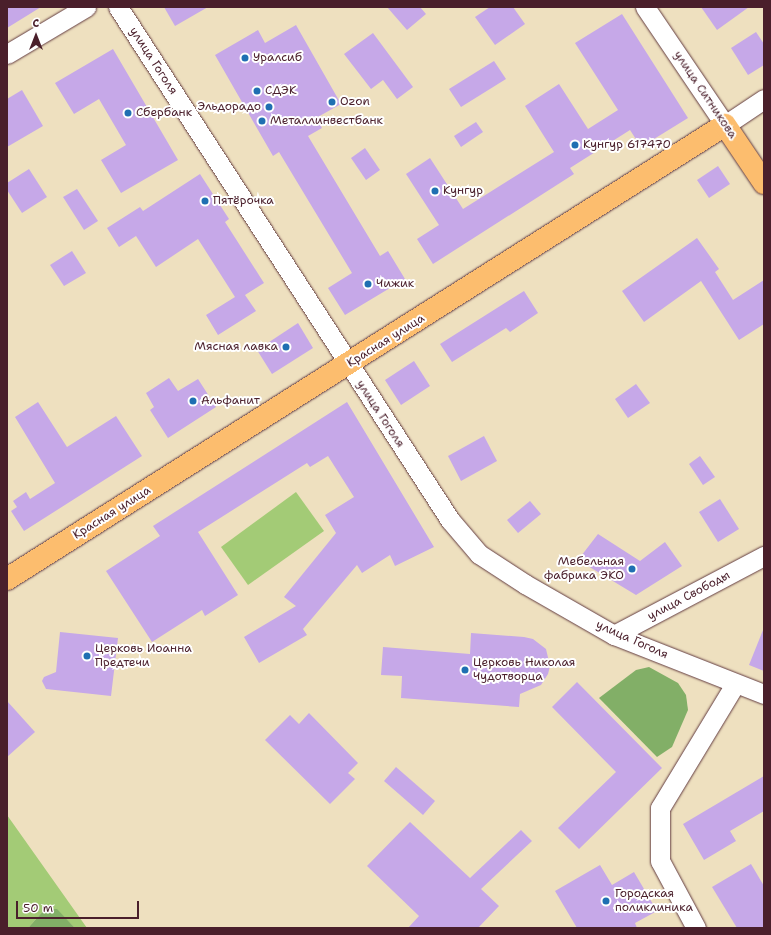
<!DOCTYPE html>
<meta charset="utf-8">
<style>
body{margin:0}
#map{position:relative;width:771px;height:935px;overflow:hidden;background:#eee0bf;font-family:"Shantell Sans",sans-serif}
div>[style]{position:absolute}
.green>*{inset:0;background:#a3cb76}
.forest>*{inset:0;background:#82af67}
.building>*{inset:0;background:#c6a8e8}
.roads{filter:drop-shadow(0 0 1px #633c41) drop-shadow(0 0 1px #633c41)}
.minor>*{height:19px;margin:-9.5px;padding:0 9.5px;transform-origin:9.5px;border-radius:9.5px;background:#fff}
.major>*{height:22px;margin:-11px;padding:0 11px;transform-origin:11px;border-radius:11px;background:#fcbd6e}
.dots>*{width:11px;height:11px;translate:-50% -50%;box-sizing:border-box;border:2px solid #fff;border-radius:50%}
span{translate:-50% -50%;white-space:nowrap;text-align:center;line-height:1.15;-webkit-text-stroke:4px #fff;paint-order:stroke}
.poi-label{font-size:12px;color:#4a1f2b}
.left{translate:0 -50%;text-align:left}
.right{translate:-100% -50%;text-align:right}
.street-label{font-size:12px;color:#4a1f2b}
.frame{position:absolute;inset:0;border:8px solid #4a1f2b;pointer-events:none}
.north{position:absolute;left:16px;top:16px;width:40px;height:40px;-webkit-text-stroke:3px #fff;paint-order:stroke;rotate:0deg;font-size:11px;font-weight:700;line-height:16px;text-align:center;color:#4a1f2b}
.north::after{content:'';display:block;margin:auto;width:14px;height:18px;background:#4a1f2b;clip-path:polygon(50% 0,100% 100%,50% 72%,0 100%)}
.scale{position:absolute;left:16px;top:901px;width:123px;height:18px;box-sizing:border-box;border:2px solid #4a1f2b;border-top:0;padding-left:5px;font-size:12px;line-height:14px;white-space:nowrap;color:#4a1f2b;-webkit-text-stroke:3px #fff;paint-order:stroke}
</style>
<div id="map">
<div class="green">
<div style="clip-path:polygon(296px 492px,324px 531px,248px 585px,221px 547px)"></div>
<div style="clip-path:polygon(7px 815px,87px 928px,75px 928px,57px 910px,45px 909px,28px 928px,7px 928px)"></div>
</div>
<div class="forest">
<div style="clip-path:polygon(649px 667px,678px 683px,686px 695px,688px 710px,672px 747px,657px 757px,599px 698px,636px 670px)"></div>
<div style="clip-path:polygon(45px 909px,57px 909px,75px 928px,28px 928px)"></div>
</div>
<div class="building">
<div style="clip-path:polygon(7px 7px,41px 7px,7px 28px)"></div>
<div style="clip-path:polygon(164px 7px,208px 7px,175px 26px)"></div>
<div style="clip-path:polygon(387px 7px,420px 7px,426px 14px,407px 30px)"></div>
<div style="clip-path:polygon(490px 7px,513px 7px,525px 24px,495px 45px,475px 17px)"></div>
<div style="clip-path:polygon(701px 7px,749px 7px,717px 30px)"></div>
<div style="clip-path:polygon(622px 14px,688px 118px,641px 147px,630px 130px,570px 168px,574px 174px,433px 264px,417px 239px,439px 225px,406px 174px,430px 158px,463px 209px,554px 152px,525px 106px,559px 84px,588px 129px,618px 110px,575px 43px)"></div>
<div style="clip-path:polygon(296px 25px,341px 104px,316px 118px,322px 128px,308px 136px,380px 256px,388px 251px,405px 279px,345px 315px,328px 288px,352px 273px,279px 152px,273px 156px,215px 55px,258px 30px,265px 43px)"></div>
<div style="clip-path:polygon(756px 32px,764px 44px,764px 65px,748px 75px,731px 48px)"></div>
<div style="clip-path:polygon(373px 33px,413px 87px,397px 99px,383px 80px,371px 89px,344px 54px)"></div>
<div style="clip-path:polygon(113px 49px,178px 160px,121px 193px,101px 160px,126px 145px,99px 99px,74px 114px,55px 83px)"></div>
<div style="clip-path:polygon(494px 61px,506px 79px,461px 107px,449px 89px)"></div>
<div style="clip-path:polygon(22px 90px,43px 126px,7px 147px,7px 99px)"></div>
<div style="clip-path:polygon(476px 122px,483px 132px,461px 147px,454px 136px)"></div>
<div style="clip-path:polygon(365px 148px,380px 170px,366px 180px,351px 158px)"></div>
<div style="clip-path:polygon(718px 166px,730px 184px,709px 198px,697px 180px)"></div>
<div style="clip-path:polygon(29px 169px,47px 197px,22px 213px,7px 190px,7px 183px)"></div>
<div style="clip-path:polygon(200px 174px,229px 219px,225px 222px,264px 283px,245px 295px,256px 311px,218px 335px,206px 315px,235px 297px,198px 239px,156px 267px,136px 236px,119px 247px,107px 228px,140px 207px,143px 211px)"></div>
<div style="clip-path:polygon(77px 189px,98px 221px,84px 230px,63px 197px)"></div>
<div style="clip-path:polygon(697px 238px,719px 269px,715px 272px,733px 300px,764px 280px,764px 324px,739px 340px,701px 281px,644px 322px,622px 291px)"></div>
<div style="clip-path:polygon(72px 251px,86px 273px,64px 286px,50px 265px)"></div>
<div style="clip-path:polygon(524px 291px,538px 313px,510px 332px,506px 328px,452px 362px,440px 344px)"></div>
<div style="clip-path:polygon(298px 323px,313px 348px,272px 374px,257px 350px)"></div>
<div style="clip-path:polygon(414px 361px,430px 386px,401px 405px,385px 380px)"></div>
<div style="clip-path:polygon(169px 378px,178px 391px,198px 379px,216px 407px,168px 438px,150px 410px,154px 407px,146px 393px)"></div>
<div style="clip-path:polygon(636px 384px,650px 403px,628px 418px,615px 399px)"></div>
<div style="clip-path:polygon(38px 402px,67px 447px,116px 416px,142px 456px,24px 531px,11px 511px,17px 507px,13px 501px,26px 492px,30px 499px,55px 483px,15px 417px)"></div>
<div style="clip-path:polygon(347px 402px,434px 547px,395px 566px,390px 555px,362px 573px,357px 565px,303px 629px,307px 635px,259px 663px,244px 637px,296px 606px,284px 597px,336px 533px,325px 515px,354px 497px,328px 456px,310px 467px,307px 463px,198px 532px,238px 595px,205px 616px,202px 610px,152px 642px,106px 571px,160px 536px,153px 526px)"></div>
<div style="clip-path:polygon(484px 436px,497px 461px,461px 481px,448px 456px)"></div>
<div style="clip-path:polygon(700px 456px,715px 477px,703px 485px,689px 464px)"></div>
<div style="clip-path:polygon(720px 499px,739px 529px,718px 542px,699px 512px)"></div>
<div style="clip-path:polygon(530px 501px,541px 514px,518px 533px,507px 520px)"></div>
<div style="clip-path:polygon(598px 534px,640px 561px,665px 542px,682px 566px,636px 595px,578px 560px)"></div>
<div style="clip-path:polygon(763px 630px,764px 630px,764px 671px,749px 665px)"></div>
<div style="clip-path:polygon(60px 632px,118px 638px,111px 696px,46px 689px,42px 681px,44px 677px,56px 672px)"></div>
<div style="clip-path:polygon(471px 633px,524px 637px,533px 639px,546px 649px,550px 666px,548px 674px,541px 685px,520px 694px,519px 707px,401px 698px,402px 676px,381px 675px,383px 647px,470px 654px)"></div>
<div style="clip-path:polygon(577px 682px,662px 768px,579px 849px,558px 828px,616px 772px,552px 707px)"></div>
<div style="clip-path:polygon(7px 701px,35px 732px,7px 757px)"></div>
<div style="clip-path:polygon(309px 713px,358px 763px,348px 773px,355px 779px,330px 804px,265px 740px,290px 715px,299px 724px)"></div>
<div style="clip-path:polygon(396px 767px,435px 801px,423px 815px,384px 781px)"></div>
<div style="clip-path:polygon(764px 776px,764px 811px,730px 831px,736px 841px,704px 860px,683px 824px)"></div>
<div style="clip-path:polygon(410px 822px,470px 878px,521px 830px,532px 841px,481px 889px,499px 906px,478px 928px,408px 928px,419px 916px,367px 866px)"></div>
<div style="clip-path:polygon(751px 864px,764px 886px,764px 928px,737px 928px,712px 887px)"></div>
<div style="clip-path:polygon(600px 865px,612px 885px,634px 872px,657px 911px,635px 923px,637px 928px,577px 928px,555px 891px)"></div>
</div>
<div class="roads">
<div class="minor">
<div style="left:118px;top:7px;width:611px;rotate:57.09deg"></div>
<div style="left:450px;top:520px;width:45px;rotate:49.5deg"></div>
<div style="left:479px;top:554px;width:55px;rotate:33.1deg"></div>
<div style="left:525px;top:584px;width:103px;rotate:29.8deg"></div>
<div style="left:614px;top:635px;width:161px;rotate:21.5deg"></div>
<div style="left:645px;top:7px;width:143px;rotate:55.9deg"></div>
<div style="left:725px;top:125px;width:47px;rotate:-33.7deg"></div>
<div style="left:7px;top:54px;width:92px;rotate:-30.7deg"></div>
<div style="left:614px;top:635px;width:170px;rotate:-27.8deg"></div>
<div style="left:696px;top:928px;width:76px;rotate:-118.2deg"></div>
<div style="left:660px;top:861px;width:53px;rotate:-90deg"></div>
<div style="left:660px;top:808px;width:145px;rotate:-58.8deg"></div>
</div>
<div class="major">
<div style="left:7px;top:579px;width:849px;rotate:-32.31deg"></div>
<div style="left:725px;top:125px;width:70px;rotate:56.1deg"></div>
</div>
</div>
<div class="dots">
<div style="left:245px;top:58px;background:#1f6fb2"></div>
<div style="left:257px;top:91px;background:#1f6fb2"></div>
<div style="left:332px;top:102px;background:#1f6fb2"></div>
<div style="left:269px;top:107px;background:#1f6fb2"></div>
<div style="left:128px;top:113px;background:#1f6fb2"></div>
<div style="left:262px;top:121px;background:#1f6fb2"></div>
<div style="left:575px;top:145px;background:#1f6fb2"></div>
<div style="left:435px;top:191px;background:#1f6fb2"></div>
<div style="left:205px;top:201px;background:#1f6fb2"></div>
<div style="left:368px;top:284px;background:#1f6fb2"></div>
<div style="left:286px;top:347px;background:#1f6fb2"></div>
<div style="left:193px;top:401px;background:#1f6fb2"></div>
<div style="left:632px;top:569px;background:#1f6fb2"></div>
<div style="left:87px;top:656px;background:#1f6fb2"></div>
<div style="left:465px;top:670px;background:#1f6fb2"></div>
<div style="left:606px;top:901px;background:#1f6fb2"></div>
</div>
<div class="poi-label">
<span class="left" style="left:253px;top:58px">Уралсиб</span>
<span class="left" style="left:265px;top:91px">СДЭК</span>
<span class="left" style="left:340px;top:102px">Ozon</span>
<span class="right" style="left:261px;top:107px">Эльдорадо</span>
<span class="left" style="left:136px;top:113px">Сбербанк</span>
<span class="left" style="left:270px;top:121px">Металлинвестбанк</span>
<span class="left" style="left:583px;top:145px">Кунгур 617470</span>
<span class="left" style="left:443px;top:191px">Кунгур</span>
<span class="left" style="left:213px;top:201px">Пятёрочка</span>
<span class="left" style="left:376px;top:284px">Чижик</span>
<span class="right" style="left:278px;top:347px">Мясная лавка</span>
<span class="left" style="left:201px;top:401px">Альфанит</span>
<span class="right" style="left:624px;top:569px">Мебельная<br>фабрика ЭКО</span>
<span class="left" style="left:95px;top:656px">Церковь Иоанна<br>Предтечи</span>
<span class="left" style="left:473px;top:670px">Церковь Николая<br>Чудотворца</span>
<span class="left" style="left:615px;top:901px">Городская<br>поликлиника</span>
</div>
<div class="street-label">
<span style="left:153px;top:61px;rotate:57deg">улица Гоголя</span>
<span style="left:705px;top:95px;rotate:56deg">улица Ситникова</span>
<span style="left:386px;top:341px;rotate:-32deg">Красная улица</span>
<span style="left:380px;top:414px;rotate:57deg">улица Гоголя</span>
<span style="left:112px;top:513px;rotate:-32deg">Красная улица</span>
<span style="left:689px;top:596px;rotate:-28deg">улица Свободы</span>
<span style="left:632px;top:640px;rotate:24deg">улица Гоголя</span>
</div>
<div class="frame"></div>
<div class="north">С</div>
<div class="scale">50 m</div>
</div>
